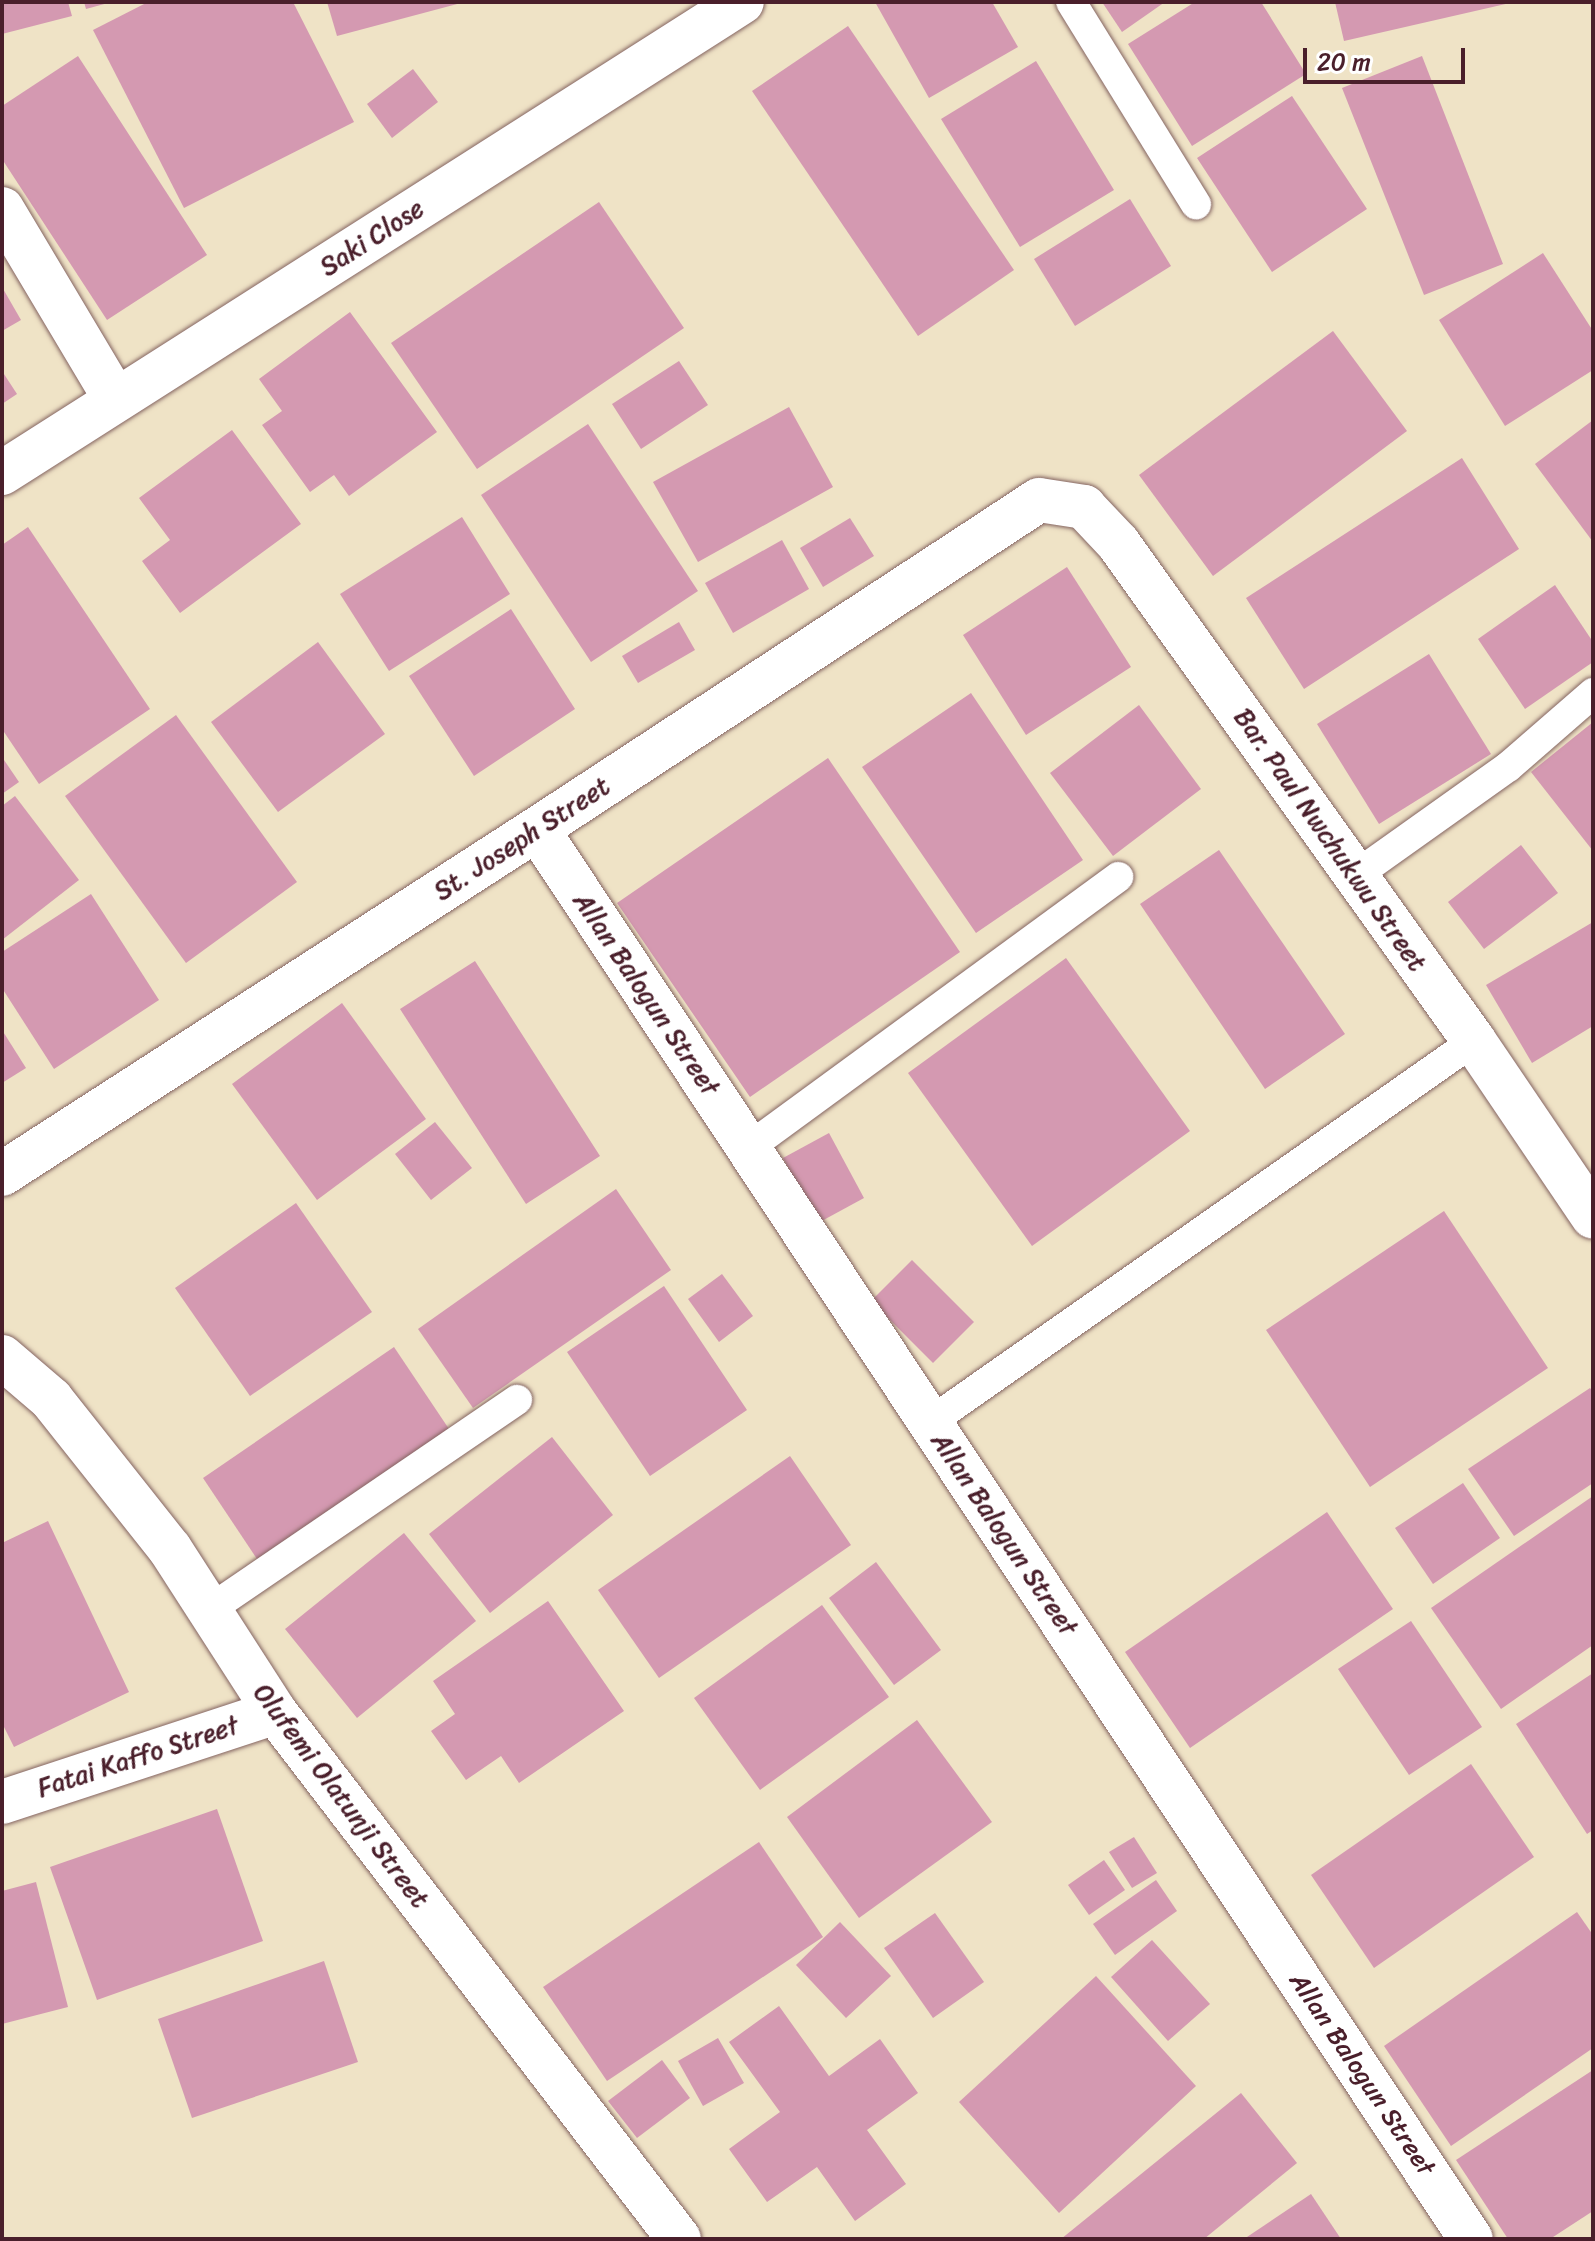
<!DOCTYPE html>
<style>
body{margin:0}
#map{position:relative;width:1595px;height:2241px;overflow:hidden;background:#efe3c6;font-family:Sriracha,sans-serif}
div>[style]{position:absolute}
.building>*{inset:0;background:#d499b1}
.roads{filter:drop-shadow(0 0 2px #846461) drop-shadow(0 0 2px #846461)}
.service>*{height:30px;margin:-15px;padding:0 15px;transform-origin:15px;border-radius:15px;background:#fff}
.minor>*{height:44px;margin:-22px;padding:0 22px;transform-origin:22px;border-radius:22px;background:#fff}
span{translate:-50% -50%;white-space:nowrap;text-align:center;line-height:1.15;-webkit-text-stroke:6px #fff;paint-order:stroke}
.street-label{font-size:26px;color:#4a1f2b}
.frame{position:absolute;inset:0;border:4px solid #4a1f2b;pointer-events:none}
.scale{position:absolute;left:1303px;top:48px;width:162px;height:36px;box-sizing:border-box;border:4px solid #4a1f2b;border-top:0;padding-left:10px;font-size:24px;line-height:28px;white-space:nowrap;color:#4a1f2b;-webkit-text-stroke:6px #fff;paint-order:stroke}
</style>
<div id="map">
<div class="building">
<div style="clip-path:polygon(2px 2px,68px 2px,72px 16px,2px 34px)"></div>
<div style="clip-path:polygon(84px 2px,107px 2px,108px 3px,86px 9px)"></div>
<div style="clip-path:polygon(148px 2px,293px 2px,354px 122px,184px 208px,93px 30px)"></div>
<div style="clip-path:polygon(327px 2px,461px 2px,461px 3px,337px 36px)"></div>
<div style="clip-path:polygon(875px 2px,992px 2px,1018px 47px,929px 98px)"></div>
<div style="clip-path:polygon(1102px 2px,1165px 2px,1122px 32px)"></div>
<div style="clip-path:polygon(1195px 2px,1261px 2px,1306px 74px,1192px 146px,1128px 44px)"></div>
<div style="clip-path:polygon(1335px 2px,1509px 2px,1510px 3px,1344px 41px)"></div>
<div style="clip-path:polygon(848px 26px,1014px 270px,918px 336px,752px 91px)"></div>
<div style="clip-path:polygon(78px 56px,207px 255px,107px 320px,2px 159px,2px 106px)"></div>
<div style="clip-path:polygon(1422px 56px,1503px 264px,1424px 295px,1342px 88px)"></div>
<div style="clip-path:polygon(1036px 61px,1114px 190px,1020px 247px,941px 119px)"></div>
<div style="clip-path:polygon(413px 69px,438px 102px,392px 138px,367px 104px)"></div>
<div style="clip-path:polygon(1292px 96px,1367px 209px,1272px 272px,1197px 158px)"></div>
<div style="clip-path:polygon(1130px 199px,1171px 266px,1075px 326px,1034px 259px)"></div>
<div style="clip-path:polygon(599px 202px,684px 328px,477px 469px,391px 343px)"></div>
<div style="clip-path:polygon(1543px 253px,1593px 331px,1593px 370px,1505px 426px,1439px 320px)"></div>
<div style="clip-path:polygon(2px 287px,21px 320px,2px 331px)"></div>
<div style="clip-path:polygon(350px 312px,437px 432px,349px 496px,334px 475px,310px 492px,262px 425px,282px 411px,259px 379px)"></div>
<div style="clip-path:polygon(1333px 331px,1407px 431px,1213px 576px,1139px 475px)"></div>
<div style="clip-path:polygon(679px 361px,708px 405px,641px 449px,612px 404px)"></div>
<div style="clip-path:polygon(2px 371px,17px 394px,2px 404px)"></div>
<div style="clip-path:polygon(789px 407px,833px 487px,698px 562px,653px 482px)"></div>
<div style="clip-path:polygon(1593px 420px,1593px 542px,1535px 464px)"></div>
<div style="clip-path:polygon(588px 424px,698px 591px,591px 662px,481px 495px)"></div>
<div style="clip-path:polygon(232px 430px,301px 524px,180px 613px,142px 561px,170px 540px,139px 498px)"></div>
<div style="clip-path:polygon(1462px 458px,1519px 549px,1304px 689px,1246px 598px)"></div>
<div style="clip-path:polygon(462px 517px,510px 594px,389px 671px,340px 594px)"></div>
<div style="clip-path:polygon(850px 518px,874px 556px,823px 587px,800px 548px)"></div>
<div style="clip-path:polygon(28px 527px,150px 709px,39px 784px,2px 729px,2px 545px)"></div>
<div style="clip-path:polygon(782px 540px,809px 589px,733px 633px,705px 583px)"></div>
<div style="clip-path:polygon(1067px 567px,1131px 667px,1026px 735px,963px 635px)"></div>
<div style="clip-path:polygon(1555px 585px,1593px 642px,1593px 662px,1525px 709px,1478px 639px)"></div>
<div style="clip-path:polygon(511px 609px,575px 709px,474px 776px,409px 676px)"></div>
<div style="clip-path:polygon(679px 622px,695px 650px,638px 683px,622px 656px)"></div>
<div style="clip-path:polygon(318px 642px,385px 734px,278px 812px,211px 722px)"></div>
<div style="clip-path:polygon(1429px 654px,1491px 754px,1379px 824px,1317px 724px)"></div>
<div style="clip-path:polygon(971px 693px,1083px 860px,976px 933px,862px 767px)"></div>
<div style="clip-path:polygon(1139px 705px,1201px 789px,1113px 856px,1050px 773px)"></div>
<div style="clip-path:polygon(176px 715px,297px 882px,186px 963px,65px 796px)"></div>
<div style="clip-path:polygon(1593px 722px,1593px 851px,1531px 772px)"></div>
<div style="clip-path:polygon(2px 757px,19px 782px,2px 794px)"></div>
<div style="clip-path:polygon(828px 758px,960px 952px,750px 1097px,617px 903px)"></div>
<div style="clip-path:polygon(15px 796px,79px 880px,2px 940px,2px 806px)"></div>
<div style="clip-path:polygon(1521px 845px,1558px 893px,1484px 949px,1448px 902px)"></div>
<div style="clip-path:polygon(1219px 850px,1345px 1034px,1265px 1089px,1140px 904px)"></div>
<div style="clip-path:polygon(91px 894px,159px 1000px,54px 1069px,2px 988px,2px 952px)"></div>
<div style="clip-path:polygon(1593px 922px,1593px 1026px,1532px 1063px,1486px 985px)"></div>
<div style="clip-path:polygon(1066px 958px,1190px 1131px,1032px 1246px,908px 1073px)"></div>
<div style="clip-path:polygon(475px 961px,600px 1156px,526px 1204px,400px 1009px)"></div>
<div style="clip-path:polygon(342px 1003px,426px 1119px,317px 1200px,232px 1084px)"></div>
<div style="clip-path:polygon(2px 1030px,26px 1068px,2px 1083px)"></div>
<div style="clip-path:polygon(435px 1122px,472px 1168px,431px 1200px,395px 1154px)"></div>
<div style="clip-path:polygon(829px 1133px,864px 1198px,818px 1223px,783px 1158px)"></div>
<div style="clip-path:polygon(616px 1189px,671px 1270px,473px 1408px,418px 1329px)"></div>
<div style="clip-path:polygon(296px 1203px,372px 1312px,250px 1396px,175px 1288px)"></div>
<div style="clip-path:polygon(1444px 1211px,1548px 1368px,1370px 1487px,1266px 1330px)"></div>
<div style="clip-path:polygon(912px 1260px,974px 1322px,933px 1363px,871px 1301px)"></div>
<div style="clip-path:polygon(722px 1274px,753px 1316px,719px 1342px,688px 1299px)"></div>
<div style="clip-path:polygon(664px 1286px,747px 1410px,650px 1476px,567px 1352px)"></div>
<div style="clip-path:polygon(394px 1347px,449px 1429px,257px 1559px,203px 1478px)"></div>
<div style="clip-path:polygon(1590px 1388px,1593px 1392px,1593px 1483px,1514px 1536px,1468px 1469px)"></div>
<div style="clip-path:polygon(552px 1437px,613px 1515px,490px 1613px,429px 1534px)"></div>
<div style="clip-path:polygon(790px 1456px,851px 1545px,659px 1678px,598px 1590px)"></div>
<div style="clip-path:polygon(1463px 1483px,1500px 1538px,1433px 1584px,1395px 1528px)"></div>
<div style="clip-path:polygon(1593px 1496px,1593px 1645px,1501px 1709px,1431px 1608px)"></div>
<div style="clip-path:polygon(1327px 1512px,1393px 1609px,1190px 1748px,1125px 1652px)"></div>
<div style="clip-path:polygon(48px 1521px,129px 1692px,14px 1747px,2px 1723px,2px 1543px)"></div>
<div style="clip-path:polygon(404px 1533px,476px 1621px,357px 1718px,285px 1629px)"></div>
<div style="clip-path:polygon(876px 1562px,941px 1650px,894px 1685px,829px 1598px)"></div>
<div style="clip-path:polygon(548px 1601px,624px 1711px,519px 1783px,501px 1756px,466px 1780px,431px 1731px,455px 1714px,433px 1681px)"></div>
<div style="clip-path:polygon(822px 1605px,889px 1697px,760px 1790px,694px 1698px)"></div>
<div style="clip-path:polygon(1411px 1621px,1482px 1727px,1409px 1775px,1338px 1669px)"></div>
<div style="clip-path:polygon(1593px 1673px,1593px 1830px,1587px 1834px,1516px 1724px)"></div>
<div style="clip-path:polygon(917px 1720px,992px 1822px,859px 1918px,787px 1817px)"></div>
<div style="clip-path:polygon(1471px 1764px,1534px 1857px,1374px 1968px,1311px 1875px)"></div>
<div style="clip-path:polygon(217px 1809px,263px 1941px,97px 2000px,50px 1867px)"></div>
<div style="clip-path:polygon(1134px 1837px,1157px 1873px,1132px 1888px,1109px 1852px)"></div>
<div style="clip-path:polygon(759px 1842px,823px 1937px,607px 2081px,543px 1987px)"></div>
<div style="clip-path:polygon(1104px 1860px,1125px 1890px,1089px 1915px,1068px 1885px)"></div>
<div style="clip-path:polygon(1156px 1880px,1177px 1911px,1115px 1955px,1093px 1924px)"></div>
<div style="clip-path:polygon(36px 1882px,68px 2007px,2px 2024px,2px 1891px)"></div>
<div style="clip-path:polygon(1577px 1912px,1593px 1935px,1593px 2048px,1451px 2146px,1384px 2046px)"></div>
<div style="clip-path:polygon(935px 1913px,984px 1982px,933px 2018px,884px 1948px)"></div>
<div style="clip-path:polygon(840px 1922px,891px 1976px,846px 2018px,796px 1965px)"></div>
<div style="clip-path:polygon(1152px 1940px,1210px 2004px,1168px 2041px,1111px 1977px)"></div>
<div style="clip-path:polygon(324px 1961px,358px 2062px,192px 2118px,158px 2019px)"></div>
<div style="clip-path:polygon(1096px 1976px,1196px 2086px,1059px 2213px,959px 2102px)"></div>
<div style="clip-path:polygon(779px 2006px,829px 2076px,880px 2039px,918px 2093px,867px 2130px,906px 2184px,855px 2221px,817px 2167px,767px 2202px,729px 2149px,780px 2112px,729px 2042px)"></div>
<div style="clip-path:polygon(718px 2038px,744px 2083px,703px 2106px,678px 2061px)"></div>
<div style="clip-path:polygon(662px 2060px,690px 2098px,637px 2138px,608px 2101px)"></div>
<div style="clip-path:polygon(1593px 2070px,1593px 2211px,1550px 2239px,1508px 2239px,1456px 2160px)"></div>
<div style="clip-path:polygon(1241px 2093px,1297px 2163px,1204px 2239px,1061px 2239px)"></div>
<div style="clip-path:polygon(1311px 2194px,1341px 2239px,1244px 2239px)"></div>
</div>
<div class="roads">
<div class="service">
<div style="left:1071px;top:2px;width:238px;rotate:58.3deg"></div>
<div style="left:1356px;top:875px;width:186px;rotate:-35.4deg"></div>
<div style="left:1508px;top:767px;width:113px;rotate:-41deg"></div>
<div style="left:748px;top:1148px;width:459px;rotate:-36.2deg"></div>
<div style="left:930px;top:1422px;width:664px;rotate:-35.01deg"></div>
<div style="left:209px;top:1610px;width:373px;rotate:-34.3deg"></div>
</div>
<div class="minor">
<div style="left:2px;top:209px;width:222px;rotate:59.2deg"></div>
<div style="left:2px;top:473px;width:877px;rotate:-32.48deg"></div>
<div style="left:537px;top:829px;width:1691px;rotate:56.48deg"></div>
<div style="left:2px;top:1174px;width:637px;rotate:-32.82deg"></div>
<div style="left:537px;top:829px;width:600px;rotate:-33.24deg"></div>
<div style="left:1039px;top:500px;width:46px;rotate:8.8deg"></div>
<div style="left:1084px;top:507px;width:50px;rotate:46.6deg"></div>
<div style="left:1118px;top:543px;width:612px;rotate:54.44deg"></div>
<div style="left:1474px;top:1041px;width:212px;rotate:55.9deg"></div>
<div style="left:2px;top:1357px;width:65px;rotate:40.6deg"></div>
<div style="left:51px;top:1399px;width:191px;rotate:51.6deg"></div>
<div style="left:170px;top:1549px;width:194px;rotate:57.2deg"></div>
<div style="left:275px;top:1712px;width:664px;rotate:52.53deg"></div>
<div style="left:2px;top:1802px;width:287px;rotate:-18.2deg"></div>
</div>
</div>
<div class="street-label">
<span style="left:372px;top:238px;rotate:-33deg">Saki Close</span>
<span style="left:522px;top:839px;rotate:-33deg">St. Joseph Street</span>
<span style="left:1330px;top:840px;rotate:55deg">Bar. Paul Nwchukwu Street</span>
<span style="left:646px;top:994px;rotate:56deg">Allan Balogun Street</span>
<span style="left:1004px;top:1534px;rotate:56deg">Allan Balogun Street</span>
<span style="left:138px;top:1757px;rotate:-18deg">Fatai Kaffo Street</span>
<span style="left:341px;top:1796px;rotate:53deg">Olufemi Olatunji Street</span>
<span style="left:1362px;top:2074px;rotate:56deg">Allan Balogun Street</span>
</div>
<div class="frame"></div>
<div class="scale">20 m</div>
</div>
